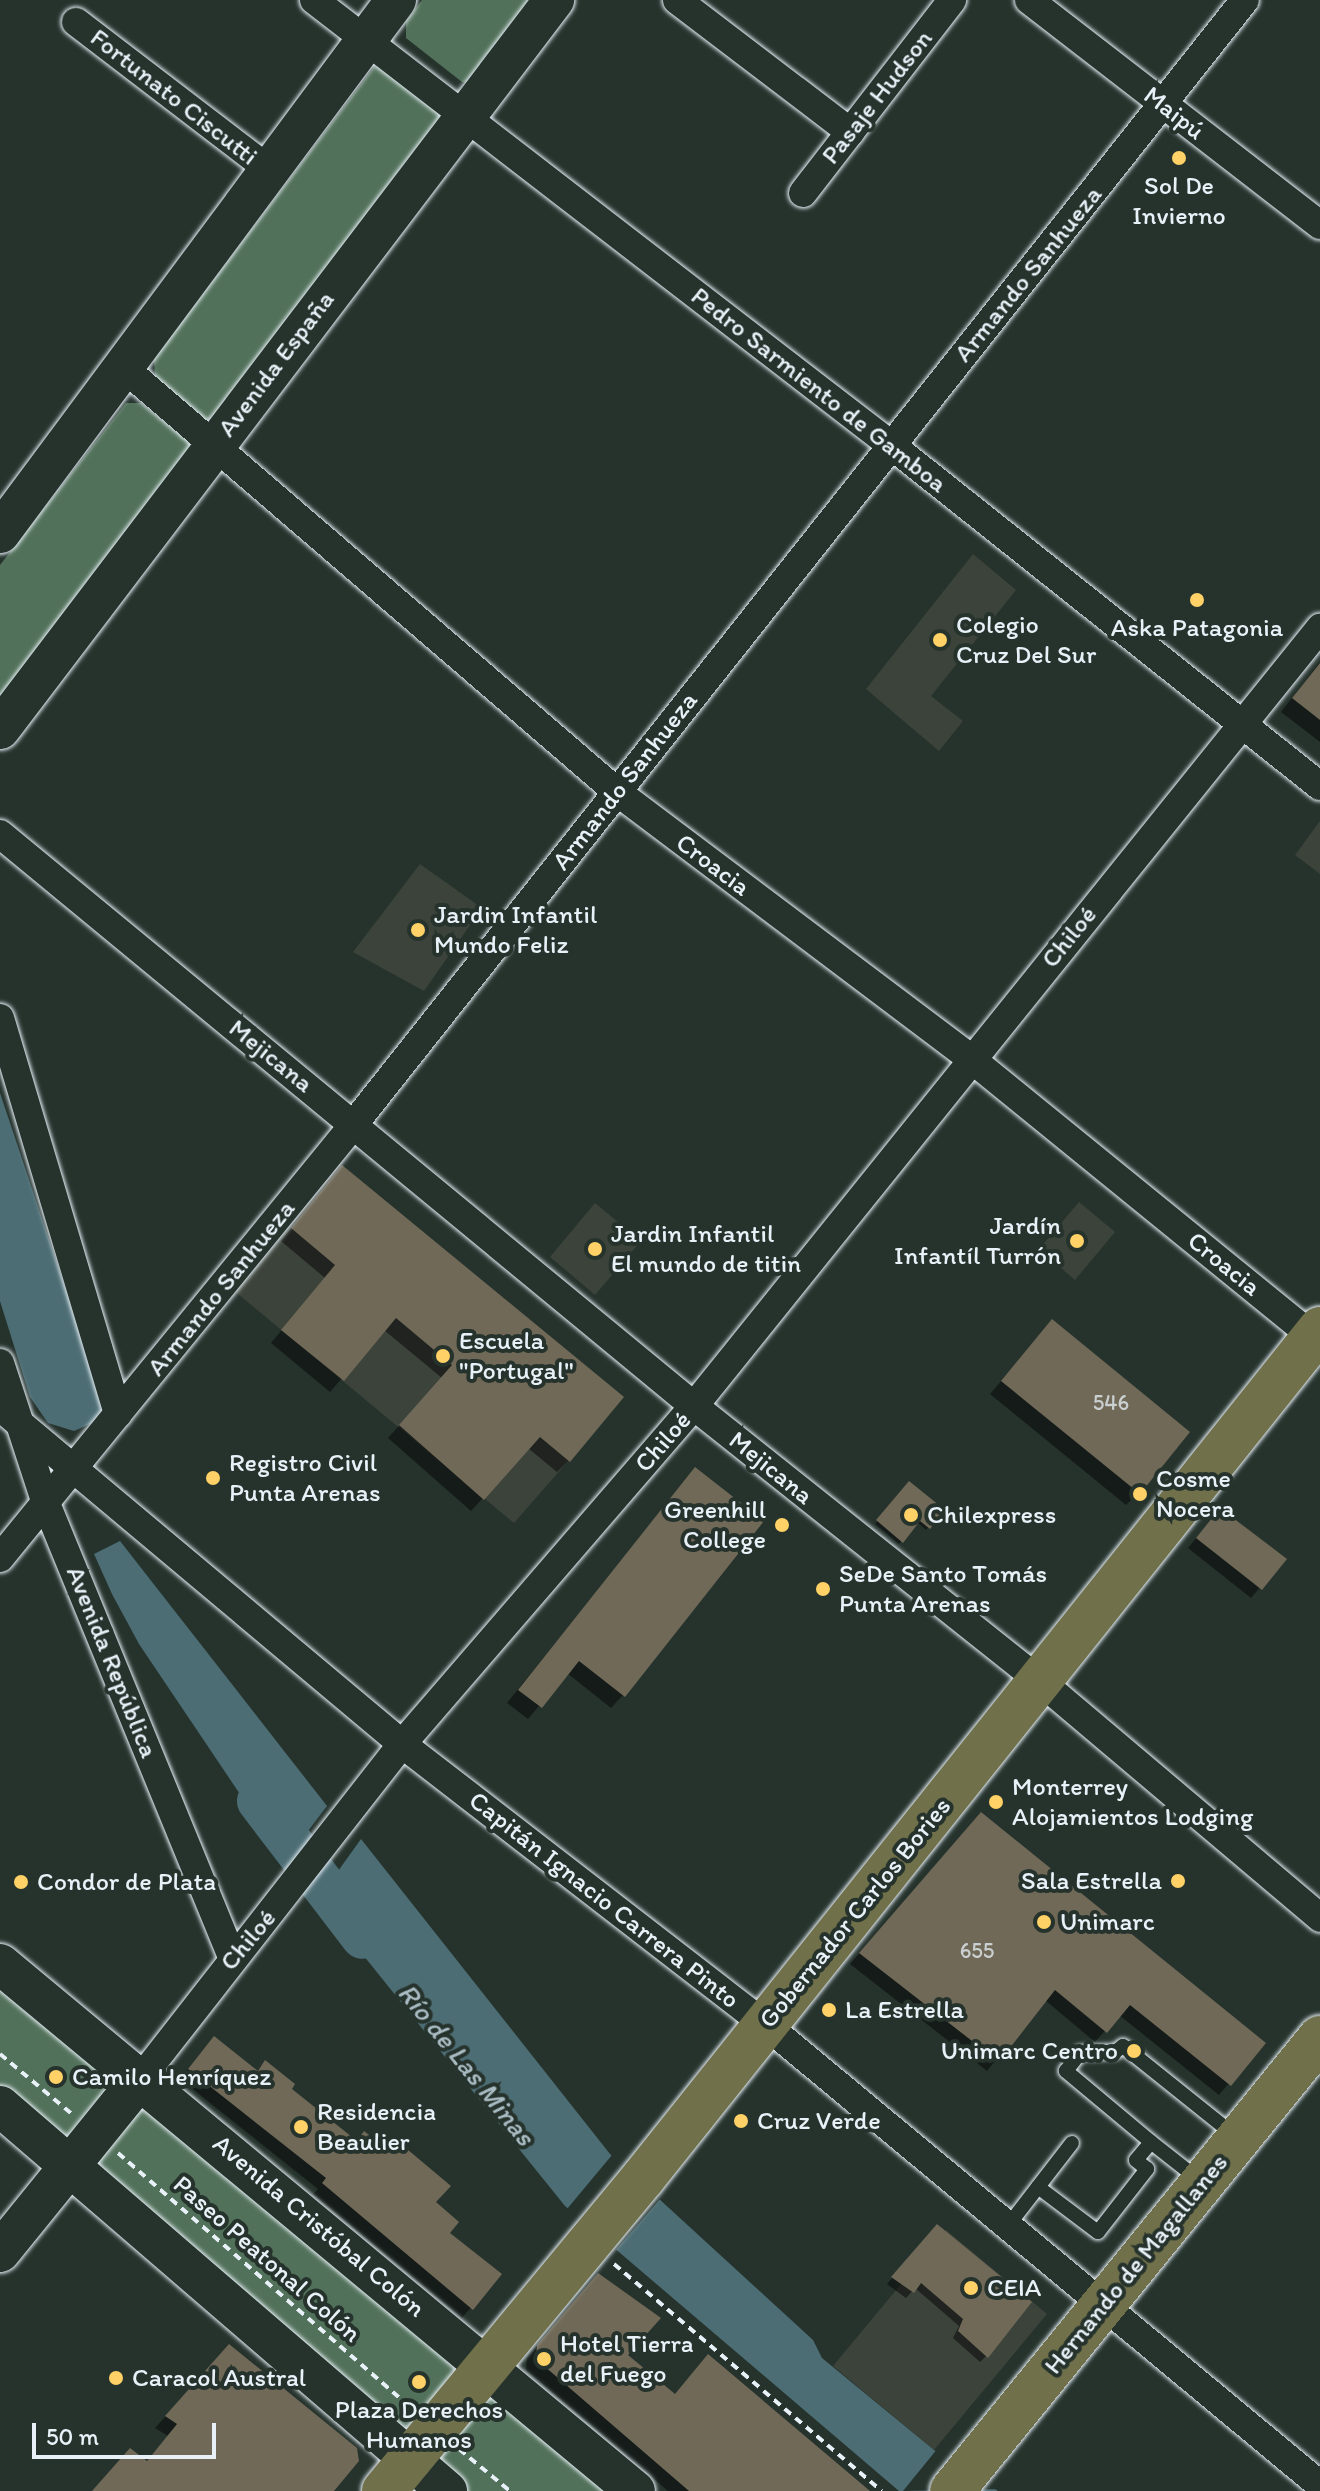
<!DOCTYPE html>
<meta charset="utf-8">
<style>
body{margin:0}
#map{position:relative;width:1320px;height:2491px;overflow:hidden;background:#26332d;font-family:Itim,sans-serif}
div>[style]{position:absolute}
.built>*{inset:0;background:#3c433a}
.green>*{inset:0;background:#52715a}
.water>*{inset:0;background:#4d6d74}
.pier>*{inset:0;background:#26332d}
.shadow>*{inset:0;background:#0007}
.river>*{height:44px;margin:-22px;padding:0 22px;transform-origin:22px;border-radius:22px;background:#4d6d74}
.building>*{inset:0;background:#706958}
.path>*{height:4px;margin-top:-2px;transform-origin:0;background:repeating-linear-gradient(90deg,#e8f1f8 0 8px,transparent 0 14px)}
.roads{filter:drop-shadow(0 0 2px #e8f1f8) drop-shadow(0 0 2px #e8f1f8)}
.lane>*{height:14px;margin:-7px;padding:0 7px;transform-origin:7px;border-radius:7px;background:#26332d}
.street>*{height:28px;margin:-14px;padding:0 14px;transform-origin:14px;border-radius:14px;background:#26332d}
.secondary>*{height:40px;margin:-20px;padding:0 20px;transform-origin:20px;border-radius:20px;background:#26332d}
.primary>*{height:44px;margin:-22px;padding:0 22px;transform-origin:22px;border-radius:22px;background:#70704a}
.dots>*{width:22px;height:22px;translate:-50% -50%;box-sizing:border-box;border:4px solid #26332d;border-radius:50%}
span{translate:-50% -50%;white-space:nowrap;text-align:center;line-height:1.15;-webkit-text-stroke:8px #26332d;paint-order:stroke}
.number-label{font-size:22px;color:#cacfd0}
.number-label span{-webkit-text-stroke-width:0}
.street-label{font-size:26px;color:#e8f1f8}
.poi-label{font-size:26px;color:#e8f1f8}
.left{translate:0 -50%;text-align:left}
.right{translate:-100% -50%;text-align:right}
.water-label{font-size:28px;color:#aabcc3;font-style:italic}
.scale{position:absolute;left:32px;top:2423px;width:184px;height:36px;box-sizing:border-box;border:4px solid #e8f1f8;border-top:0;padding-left:10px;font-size:24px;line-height:28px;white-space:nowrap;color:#e8f1f8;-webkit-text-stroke:6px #26332d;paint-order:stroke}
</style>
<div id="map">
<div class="built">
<div style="clip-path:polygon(973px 554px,1016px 590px,931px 696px,963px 721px,939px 751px,866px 689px)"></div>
<div style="clip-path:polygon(1320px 821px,1320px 874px,1295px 855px)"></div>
<div style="clip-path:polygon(420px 864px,482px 908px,424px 991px,353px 952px)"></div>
<div style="clip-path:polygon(338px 1162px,624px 1397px,514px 1523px,232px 1289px)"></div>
<div style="clip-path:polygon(1079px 1202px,1115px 1232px,1075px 1280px,1039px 1249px)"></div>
<div style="clip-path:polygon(595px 1203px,641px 1241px,595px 1295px,550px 1257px)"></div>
<div style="clip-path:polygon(946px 2230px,1047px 2314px,934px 2450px,833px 2366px)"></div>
</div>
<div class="green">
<div style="clip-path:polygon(422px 0,541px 0,479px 84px,462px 82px,406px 38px,406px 22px)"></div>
<div style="clip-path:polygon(389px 66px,442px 108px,448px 127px,226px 419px,203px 419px,155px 378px,154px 359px,374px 67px)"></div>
<div style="clip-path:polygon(126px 403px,141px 403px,190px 443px,192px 464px,0 710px,0 565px)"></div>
<div style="clip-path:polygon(0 1980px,622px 2491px,458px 2491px,0 2110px)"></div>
</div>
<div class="water">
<div style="clip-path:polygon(0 1093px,108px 1416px,74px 1431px,48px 1423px,30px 1397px,0 1301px)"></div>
<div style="clip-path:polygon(120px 1541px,327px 1806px,285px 1861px,139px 1644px,112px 1594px,94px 1554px)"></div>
<div style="clip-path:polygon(361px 1839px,610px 2154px,813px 2340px,822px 2358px,934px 2450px,998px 2491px,899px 2491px,565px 2206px,318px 1899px)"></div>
</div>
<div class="pier">
<div style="clip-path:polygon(612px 2155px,661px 2198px,615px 2251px,567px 2209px)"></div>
<div style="clip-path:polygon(938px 2448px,1000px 2489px,903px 2491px)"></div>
</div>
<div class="shadow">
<div style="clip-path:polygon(1320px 662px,1320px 742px,1281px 712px)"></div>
<div style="clip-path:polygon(330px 1180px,569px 1460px,557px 1472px,528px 1448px,471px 1511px,388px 1438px,442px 1378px,384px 1330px,330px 1392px,271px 1343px,325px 1278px,281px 1241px)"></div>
<div style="clip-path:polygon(1052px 1322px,1139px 1492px,1126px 1505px,990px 1394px)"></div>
<div style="clip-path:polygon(695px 1470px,623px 1695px,611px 1708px,567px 1673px,528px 1719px,507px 1703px)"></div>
<div style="clip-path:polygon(909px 1484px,942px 1510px,926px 1530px,917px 1522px,899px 1544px,875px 1524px)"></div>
<div style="clip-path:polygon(1211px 1520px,1284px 1559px,1251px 1598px,1188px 1548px)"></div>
<div style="clip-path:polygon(971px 1825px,1263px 2043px,1219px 2095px,1119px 2015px,1095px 2042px,1045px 2000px,987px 2071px,850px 1964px)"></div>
<div style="clip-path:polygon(205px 2048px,256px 2072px,265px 2063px,289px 2089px,433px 2202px,447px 2233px,499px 2274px,462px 2318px,313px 2194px,318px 2189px,180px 2079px)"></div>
<div style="clip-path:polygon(931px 2233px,986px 2356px,980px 2362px,953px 2338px,959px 2326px,915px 2288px,906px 2298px,887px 2284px)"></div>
<div style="clip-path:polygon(588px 2286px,625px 2355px,674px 2396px,866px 2491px,668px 2491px,526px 2370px,527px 2358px)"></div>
<div style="clip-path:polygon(218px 2358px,333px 2491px,93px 2491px,146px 2463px,168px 2436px,155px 2428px)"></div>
</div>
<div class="river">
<div style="left:259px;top:1801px;width:171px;rotate:52.6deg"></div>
</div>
<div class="building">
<div style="clip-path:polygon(1320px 663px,1320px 720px,1292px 698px)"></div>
<div style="clip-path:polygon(342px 1165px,624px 1397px,570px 1462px,540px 1437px,484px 1500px,399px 1425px,452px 1365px,396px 1318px,344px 1381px,281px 1330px,335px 1265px,291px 1228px)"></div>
<div style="clip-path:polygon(1052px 1319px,1190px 1432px,1140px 1494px,1001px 1381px)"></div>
<div style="clip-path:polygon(695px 1467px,764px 1521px,625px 1697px,579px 1661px,542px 1708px,518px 1690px)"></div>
<div style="clip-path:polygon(909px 1481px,945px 1510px,930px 1529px,920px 1521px,903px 1543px,876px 1520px)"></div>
<div style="clip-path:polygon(1220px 1508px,1287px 1559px,1262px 1590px,1196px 1538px)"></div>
<div style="clip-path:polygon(981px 1812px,1266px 2043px,1231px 2086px,1130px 2005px,1107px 2033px,1055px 1990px,999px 2062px,859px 1953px)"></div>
<div style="clip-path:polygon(214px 2036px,258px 2071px,265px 2060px,295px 2084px,292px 2089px,357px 2141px,364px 2131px,387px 2149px,395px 2139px,451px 2186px,436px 2202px,459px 2222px,450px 2233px,502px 2274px,473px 2310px,322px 2183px,326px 2178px,188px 2069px)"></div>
<div style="clip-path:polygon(937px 2224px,1032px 2302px,988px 2358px,958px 2331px,963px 2319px,921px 2283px,914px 2293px,891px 2277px)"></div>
<div style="clip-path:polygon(598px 2273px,661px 2318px,628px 2355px,675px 2394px,708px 2354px,870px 2491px,689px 2491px,536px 2359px,537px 2345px)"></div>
<div style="clip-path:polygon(229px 2344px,357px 2448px,359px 2461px,334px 2491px,92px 2491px,130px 2448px,147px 2461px,177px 2424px,165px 2416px)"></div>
</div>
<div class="path">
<div style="left:0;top:2054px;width:94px;rotate:39.8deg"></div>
<div style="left:118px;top:2153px;width:387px;rotate:41deg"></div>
<div style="left:614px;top:2264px;width:351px;rotate:40.3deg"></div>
<div style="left:459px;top:2449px;width:66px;rotate:39.5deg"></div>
</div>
<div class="roads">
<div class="lane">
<div style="left:1151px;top:2142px;width:60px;rotate:38.2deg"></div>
<div style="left:1038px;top:2187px;width:75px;rotate:36.9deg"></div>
<div style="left:1098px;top:2232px;width:80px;rotate:-52.1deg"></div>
<div style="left:1147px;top:2169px;width:14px;rotate:-141deg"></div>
<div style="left:1136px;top:2160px;width:23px;rotate:-50deg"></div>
<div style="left:1151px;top:2142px;width:111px;rotate:-140.1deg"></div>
<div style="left:1066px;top:2071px;width:23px;rotate:-52deg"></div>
<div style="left:1080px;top:2053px;width:35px;rotate:-2deg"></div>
<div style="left:1115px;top:2052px;width:10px;rotate:-37deg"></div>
<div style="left:1123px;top:2046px;width:142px;rotate:38.7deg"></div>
<div style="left:1007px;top:2227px;width:106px;rotate:-52.3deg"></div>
</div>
<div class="street">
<div style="left:314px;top:0;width:729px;rotate:37.64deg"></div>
<div style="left:891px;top:445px;width:548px;rotate:38.48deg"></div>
<div style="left:677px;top:0;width:218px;rotate:37.3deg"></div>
<div style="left:1029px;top:0;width:368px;rotate:37.7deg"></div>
<div style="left:76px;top:22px;width:245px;rotate:37.4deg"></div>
<div style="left:803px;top:193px;width:244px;rotate:-52.3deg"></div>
<div style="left:123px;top:367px;width:650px;rotate:40.7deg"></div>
<div style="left:616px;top:791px;width:443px;rotate:37deg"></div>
<div style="left:970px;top:1058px;width:451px;rotate:39.1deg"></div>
<div style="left:0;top:834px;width:899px;rotate:39.5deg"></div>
<div style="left:694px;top:1406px;width:442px;rotate:38.5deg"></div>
<div style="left:1040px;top:1681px;width:367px;rotate:40.2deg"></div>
<div style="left:0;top:1018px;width:413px;rotate:73.4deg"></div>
<div style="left:0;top:1363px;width:145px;rotate:71.9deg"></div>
<div style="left:45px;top:1501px;width:494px;rotate:67.7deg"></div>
<div style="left:0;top:1407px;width:525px;rotate:39.97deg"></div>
<div style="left:402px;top:1744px;width:460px;rotate:37.7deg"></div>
<div style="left:766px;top:2025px;width:720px;rotate:39.7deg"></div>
<div style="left:0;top:1558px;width:560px;rotate:-50.8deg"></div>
<div style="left:354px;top:1124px;width:1434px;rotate:-51.6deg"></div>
<div style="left:141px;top:2078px;width:424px;rotate:-52deg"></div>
<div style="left:402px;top:1744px;width:447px;rotate:-49.2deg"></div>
<div style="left:694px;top:1406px;width:999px;rotate:-51.18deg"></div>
</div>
<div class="secondary">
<div style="left:0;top:533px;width:664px;rotate:-53.39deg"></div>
<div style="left:0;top:729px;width:916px;rotate:-52.77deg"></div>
<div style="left:0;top:1964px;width:825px;rotate:39.69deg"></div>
<div style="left:0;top:2106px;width:590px;rotate:40.74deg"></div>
<div style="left:0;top:2252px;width:224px;rotate:-51deg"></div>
</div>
<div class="primary">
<div style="left:384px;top:2491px;width:406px;rotate:-50.4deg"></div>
<div style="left:643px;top:2178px;width:1086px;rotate:-51.43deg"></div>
<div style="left:952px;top:2491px;width:584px;rotate:-50.91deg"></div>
</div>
</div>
<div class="dots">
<div style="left:1179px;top:158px;background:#ffd166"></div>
<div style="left:1197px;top:600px;background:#ffd166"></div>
<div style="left:940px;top:640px;background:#ffd166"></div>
<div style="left:418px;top:930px;background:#ffd166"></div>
<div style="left:1077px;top:1241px;background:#ffd166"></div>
<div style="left:595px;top:1249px;background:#ffd166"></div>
<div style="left:443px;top:1356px;background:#ffd166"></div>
<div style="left:213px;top:1478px;background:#ffd166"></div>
<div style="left:1140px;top:1494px;background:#ffd166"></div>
<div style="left:911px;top:1515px;background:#ffd166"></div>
<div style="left:782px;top:1525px;background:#ffd166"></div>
<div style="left:823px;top:1589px;background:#ffd166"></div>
<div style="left:996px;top:1802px;background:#ffd166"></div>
<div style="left:1178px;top:1881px;background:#ffd166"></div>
<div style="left:21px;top:1882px;background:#ffd166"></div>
<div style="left:1044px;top:1922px;background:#ffd166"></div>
<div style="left:829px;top:2010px;background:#ffd166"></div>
<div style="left:1134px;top:2051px;background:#ffd166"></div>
<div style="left:56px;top:2077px;background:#ffd166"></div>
<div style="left:741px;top:2121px;background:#ffd166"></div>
<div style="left:301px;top:2127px;background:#ffd166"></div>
<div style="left:971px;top:2288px;background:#ffd166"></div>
<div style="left:544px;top:2359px;background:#ffd166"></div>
<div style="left:116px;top:2378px;background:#ffd166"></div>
<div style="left:419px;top:2382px;background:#ffd166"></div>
</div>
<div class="number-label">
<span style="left:1111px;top:1403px">546</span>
<span style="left:977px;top:1951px">655</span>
</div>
<div class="street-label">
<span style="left:174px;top:97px;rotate:38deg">Fortunato Ciscutti</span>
<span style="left:877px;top:97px;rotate:-52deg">Pasaje Hudson</span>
<span style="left:1174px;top:113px;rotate:38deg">Maipú</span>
<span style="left:1028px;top:274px;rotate:-51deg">Armando Sanhueza</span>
<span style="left:276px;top:364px;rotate:-53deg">Avenida España</span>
<span style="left:819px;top:390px;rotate:38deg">Pedro Sarmiento de Gamboa</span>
<span style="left:625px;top:781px;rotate:-52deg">Armando Sanhueza</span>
<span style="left:713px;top:865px;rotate:37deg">Croacia</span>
<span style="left:1069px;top:937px;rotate:-51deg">Chiloé</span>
<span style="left:271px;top:1056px;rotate:39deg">Mejicana</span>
<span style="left:1224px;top:1264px;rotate:39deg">Croacia</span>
<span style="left:221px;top:1288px;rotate:-51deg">Armando Sanhueza</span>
<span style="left:663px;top:1442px;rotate:-49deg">Chiloé</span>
<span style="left:771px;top:1468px;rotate:39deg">Mejicana</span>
<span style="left:112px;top:1662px;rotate:68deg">Avenida República</span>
<span style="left:604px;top:1900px;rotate:38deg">Capitán Ignacio Carrera Pinto</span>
<span style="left:855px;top:1913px;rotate:-51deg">Gobernador Carlos Bories</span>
<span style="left:248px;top:1940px;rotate:-50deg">Chiloé</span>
<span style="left:319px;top:2226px;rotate:40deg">Avenida Cristóbal Colón</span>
<span style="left:267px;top:2259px;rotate:41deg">Paseo Peatonal Colón</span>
<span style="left:1136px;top:2264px;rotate:-51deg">Hernando de Magallanes</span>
</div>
<div class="poi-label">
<span style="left:1179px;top:201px">Sol De<br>Invierno</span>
<span class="left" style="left:956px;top:640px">Colegio<br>Cruz Del Sur</span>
<span style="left:1197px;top:628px">Aska Patagonia</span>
<span class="left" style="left:434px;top:930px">Jardin Infantil<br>Mundo Feliz</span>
<span class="right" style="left:1061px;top:1241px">Jardín<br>Infantíl Turrón</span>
<span class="left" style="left:611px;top:1249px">Jardin Infantil<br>El mundo de titin</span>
<span class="left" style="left:459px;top:1356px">Escuela<br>"Portugal"</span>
<span class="left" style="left:229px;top:1478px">Registro Civil<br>Punta Arenas</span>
<span class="left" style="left:1156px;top:1494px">Cosme<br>Nocera</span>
<span class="right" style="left:766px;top:1525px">Greenhill<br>College</span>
<span class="left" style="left:927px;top:1515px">Chilexpress</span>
<span class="left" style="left:839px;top:1589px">SeDe Santo Tomás<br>Punta Arenas</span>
<span class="left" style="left:1012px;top:1802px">Monterrey<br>Alojamientos Lodging</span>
<span class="right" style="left:1162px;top:1881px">Sala Estrella</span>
<span class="left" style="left:37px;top:1882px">Condor de Plata</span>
<span class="left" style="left:1060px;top:1922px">Unimarc</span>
<span class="left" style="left:845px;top:2010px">La Estrella</span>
<span class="right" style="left:1118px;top:2051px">Unimarc Centro</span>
<span class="left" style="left:72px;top:2077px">Camilo Henríquez</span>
<span class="left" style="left:317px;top:2127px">Residencia<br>Beaulier</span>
<span class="left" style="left:757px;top:2121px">Cruz Verde</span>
<span class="left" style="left:987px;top:2288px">CEIA</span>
<span class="left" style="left:560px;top:2359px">Hotel Tierra<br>del Fuego</span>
<span class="left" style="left:132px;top:2378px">Caracol Austral</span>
<span style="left:419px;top:2425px">Plaza Derechos<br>Humanos</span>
</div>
<div class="water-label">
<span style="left:467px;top:2064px;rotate:51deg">Río de Las Minas</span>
</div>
<div class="scale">50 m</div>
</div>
